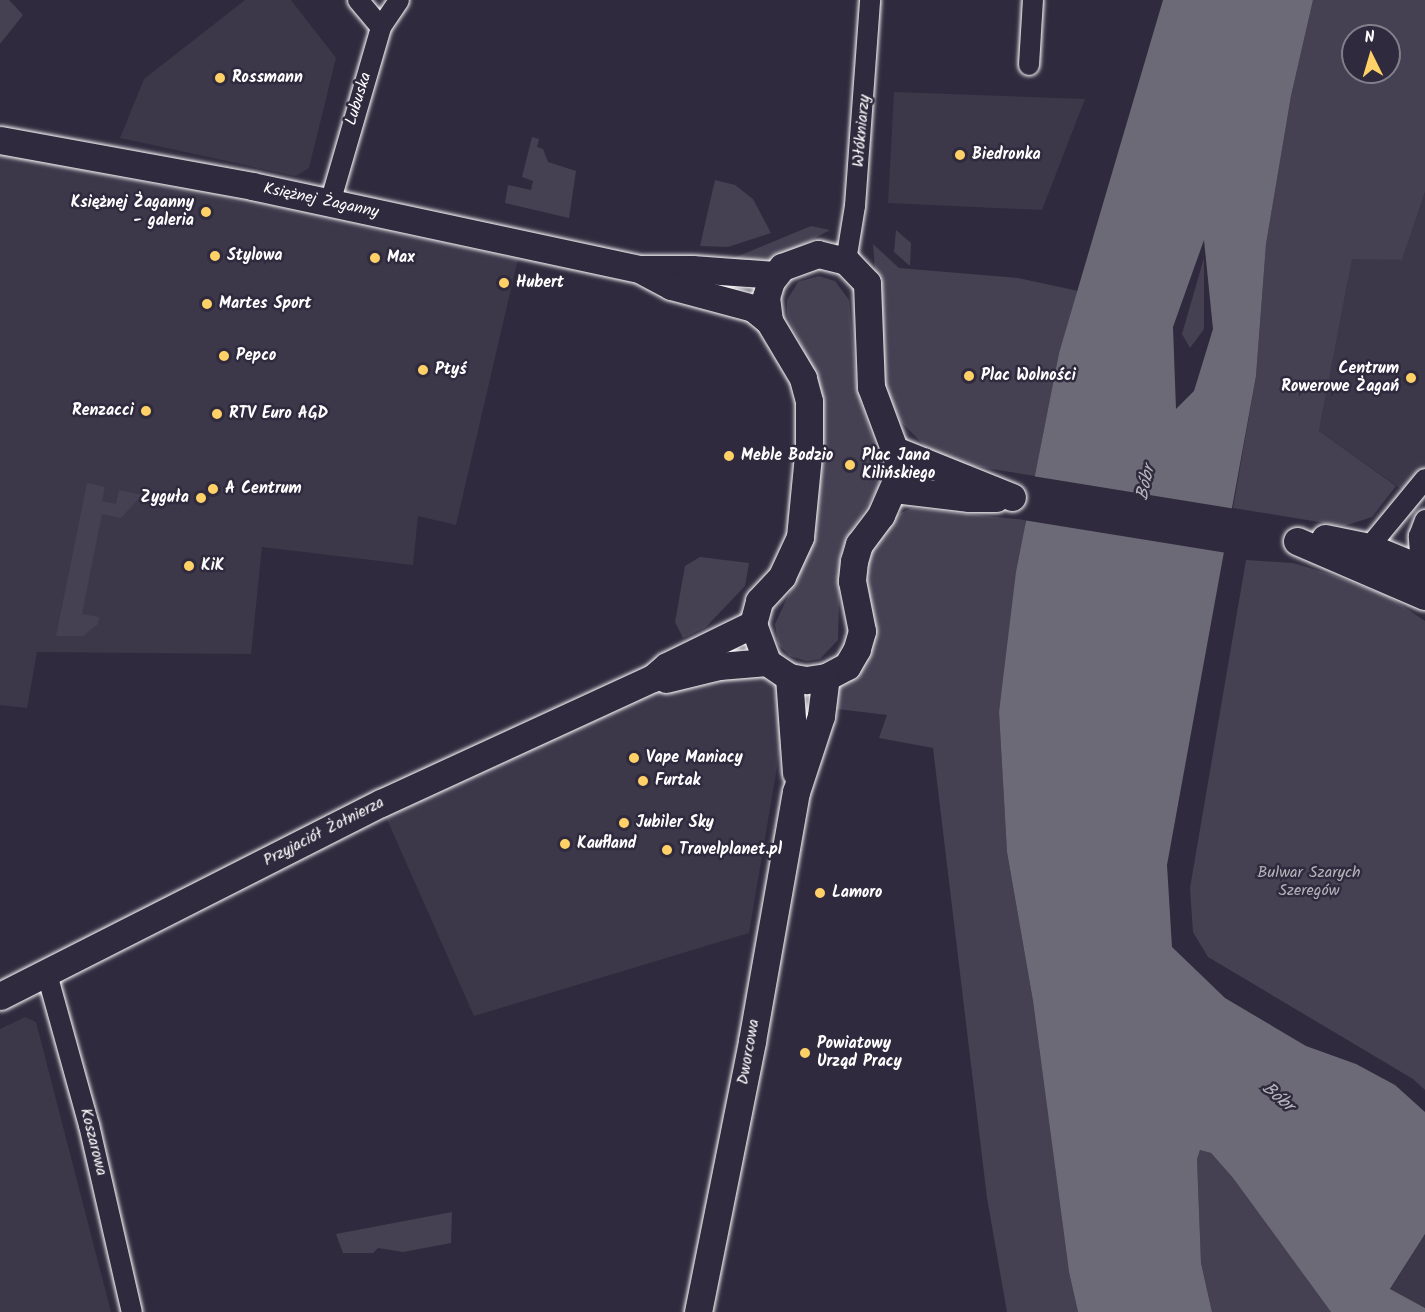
<!DOCTYPE html>
<meta charset="utf-8">
<style>
body{margin:0}
#map{position:relative;width:1425px;height:1312px;overflow:hidden;background:#2f2a3d;font-family:Kalam,sans-serif}
div>[style]{position:absolute}
.built>*{inset:0;background:#3c3749}
.green>*{inset:0;background:#464152}
.water>*{inset:0;background:#6d6a77}
.pier>*{inset:0;background:#2f2a3d}
.roads{filter:drop-shadow(0 0 2px #fff) drop-shadow(0 0 2px #fff)}
.street>*{height:20px;margin:-10px;padding:0 10px;transform-origin:10px;border-radius:10px;background:#2f2a3d}
.secondary>*{height:27px;margin:-13.5px;padding:0 13.5px;transform-origin:13.5px;border-radius:13.5px;background:#2f2a3d}
.dots>*{width:16px;height:16px;translate:-50% -50%;box-sizing:border-box;border:3px solid #2f2a3d;border-radius:50%}
span{translate:-50% -50%;white-space:nowrap;text-align:center;line-height:1.15;-webkit-text-stroke:5px #2f2a3d;paint-order:stroke}
.poi-label{font-size:16px;color:#fff;font-weight:700}
.left{translate:0 -50%;text-align:left}
.right{translate:-100% -50%;text-align:right}
.street-label{font-size:16px;color:#fff}
.park-label{font-size:16px;color:#b5b3ba}
.water-label{font-size:18px;color:#b6b4bb;font-style:italic}
.north{position:absolute;left:1341px;top:24px;width:60px;height:60px;box-sizing:border-box;background:#2f2a3d;border:2px solid #827f8b;border-radius:50%;rotate:355deg;font-size:16px;font-weight:700;line-height:24px;text-align:center;color:#fff}
.north::after{content:'';display:block;margin:auto;width:21px;height:27px;background:#ffd166;clip-path:polygon(50% 0,100% 100%,50% 72%,0 100%)}
</style>
<div id="map">
<div class="built">
<div style="clip-path:polygon(245px 0,291px 0,336px 58px,309px 168px,296px 176px,120px 138px,144px 79px)"></div>
<div style="clip-path:polygon(894px 92px,1085px 99px,1042px 210px,888px 203px)"></div>
<div style="clip-path:polygon(0 153px,518px 259px,456px 525px,418px 516px,413px 565px,262px 547px,251px 654px,37px 652px,27px 708px,0 705px)"></div>
<div style="clip-path:polygon(1425px 192px,1425px 477px,1411px 496px,1319px 431px,1352px 258px,1402px 260px)"></div>
<div style="clip-path:polygon(757px 672px,780px 691px,784px 726px,749px 933px,474px 1016px,385px 815px,666px 688px)"></div>
<div style="clip-path:polygon(25px 1017px,36px 1022px,111px 1312px,0 1312px,0 1029px)"></div>
<div style="clip-path:polygon(1425px 1234px,1425px 1308px,1390px 1290px)"></div>
</div>
<div class="green">
<div style="clip-path:polygon(0 0,9px 0,23px 15px,0 44px)"></div>
<div style="clip-path:polygon(evenodd,1313px 0,1425px 0,1425px 192px,1402px 260px,1352px 259px,1319px 431px,1396px 486px,1372px 517px,1344px 526px,1233px 508px,1256px 376px,1266px 244px,1291px 96px,1313px 0,1353px 36px,1389px 36px,1389px 72px,1353px 72px,1353px 36px)"></div>
<div style="clip-path:polygon(532px 137px,539px 139px,537px 147px,543px 149px,548px 162px,576px 171px,569px 218px,505px 203px,508px 185px,531px 190px,533px 181px,522px 177px)"></div>
<div style="clip-path:polygon(715px 180px,735px 185px,753px 199px,771px 233px,728px 247px,700px 246px)"></div>
<div style="clip-path:polygon(811px 226px,830px 230px,767px 264px,724px 262px)"></div>
<div style="clip-path:polygon(896px 230px,911px 243px,910px 266px,894px 252px)"></div>
<div style="clip-path:polygon(873px 244px,899px 268px,1018px 278px,1078px 291px,1059px 353px,1035px 476px,955px 463px,929px 450px,900px 421px,883px 381px)"></div>
<div style="clip-path:polygon(1204px 258px,1204px 329px,1190px 348px,1182px 334px)"></div>
<div style="clip-path:polygon(819px 276px,835px 281px,849px 300px,857px 389px,882px 470px,878px 488px,847px 538px,840px 557px,838px 640px,820px 659px,807px 661px,790px 656px,778px 644px,775px 624px,804px 562px,810px 540px,815px 374px,787px 315px,787px 300px,798px 282px)"></div>
<div style="clip-path:polygon(87px 483px,105px 487px,102px 501px,116px 504px,119px 490px,142px 495px,121px 518px,102px 514px,82px 614px,99px 617px,98px 624px,83px 636px,56px 636px)"></div>
<div style="clip-path:polygon(912px 508px,1026px 520px,999px 712px,1007px 852px,1033px 1001px,1069px 1272px,1078px 1312px,1007px 1312px,987px 1198px,933px 748px,879px 738px,887px 715px,829px 708px,841px 683px,864px 553px,894px 516px)"></div>
<div style="clip-path:polygon(700px 557px,749px 563px,745px 586px,706px 627px,683px 638px,675px 622px,685px 566px)"></div>
<div style="clip-path:polygon(1246px 560px,1293px 563px,1332px 575px,1388px 596px,1425px 621px,1425px 1090px,1413px 1079px,1208px 957px,1193px 932px,1190px 888px)"></div>
<div style="clip-path:polygon(1200px 1150px,1211px 1153px,1233px 1178px,1331px 1312px,1212px 1312px,1201px 1263px,1197px 1159px)"></div>
<div style="clip-path:polygon(452px 1212px,451px 1243px,403px 1252px,378px 1248px,373px 1253px,343px 1253px,336px 1234px)"></div>
</div>
<div class="water">
<div style="clip-path:polygon(evenodd,1163px 0,1313px 0,1291px 96px,1266px 244px,1256px 376px,1167px 865px,1172px 947px,1225px 998px,1306px 1046px,1356px 1064px,1395px 1085px,1425px 1112px,1425px 1234px,1390px 1289px,1425px 1308px,1425px 1312px,1331px 1312px,1233px 1178px,1211px 1153px,1200px 1150px,1197px 1159px,1201px 1263px,1212px 1312px,1078px 1312px,1069px 1272px,1033px 1001px,1007px 852px,999px 712px,1016px 572px,1059px 353px,1163px 0,1204px 240px,1213px 329px,1194px 391px,1176px 409px,1173px 327px,1204px 240px)"></div>
</div>
<div class="pier">
<div style="clip-path:polygon(1032px 476px,1236px 509px,1227px 553px,1023px 520px)"></div>
</div>
<div class="roads">
<div class="street">
<div style="left:358px;top:0;width:35px;rotate:50deg"></div>
<div style="left:1029px;top:65px;width:65px;rotate:-86.5deg"></div>
<div style="left:330px;top:203px;width:183px;rotate:-73.8deg"></div>
<div style="left:381px;top:27px;width:32px;rotate:-56deg"></div>
<div style="left:846px;top:261px;width:56px;rotate:-80.7deg"></div>
<div style="left:855px;top:206px;width:207px;rotate:-85.8deg"></div>
<div style="left:1369px;top:547px;width:88px;rotate:-50.5deg"></div>
<div style="left:1421px;top:568px;width:32px;rotate:-94deg"></div>
<div style="left:1419px;top:536px;width:17px;rotate:-69deg"></div>
<div style="left:47px;top:974px;width:157px;rotate:74.5deg"></div>
<div style="left:89px;top:1125px;width:192px;rotate:77.1deg"></div>
</div>
<div class="secondary">
<div style="left:0;top:140px;width:256px;rotate:10.3deg"></div>
<div style="left:252px;top:186px;width:397px;rotate:12.1deg"></div>
<div style="left:640px;top:269px;width:52px"></div>
<div style="left:692px;top:269px;width:83px;rotate:4.1deg"></div>
<div style="left:818px;top:254px;width:29px;rotate:14deg"></div>
<div style="left:846px;top:261px;width:30px;rotate:46deg"></div>
<div style="left:867px;top:283px;width:104px;rotate:87.8deg"></div>
<div style="left:871px;top:387px;width:75px;rotate:69.6deg"></div>
<div style="left:897px;top:457px;width:19px;rotate:87deg"></div>
<div style="left:898px;top:476px;width:43px;rotate:113.6deg"></div>
<div style="left:881px;top:515px;width:36px;rotate:127deg"></div>
<div style="left:859px;top:544px;width:18px;rotate:106deg"></div>
<div style="left:854px;top:561px;width:20px;rotate:96deg"></div>
<div style="left:852px;top:581px;width:51px;rotate:78.7deg"></div>
<div style="left:862px;top:631px;width:19px;rotate:106deg"></div>
<div style="left:857px;top:649px;width:20px;rotate:120deg"></div>
<div style="left:847px;top:666px;width:24px;rotate:152deg"></div>
<div style="left:826px;top:677px;width:20px;rotate:171deg"></div>
<div style="left:806px;top:680px;width:17px;rotate:-170deg"></div>
<div style="left:789px;top:677px;width:27px;rotate:-146deg"></div>
<div style="left:767px;top:662px;width:40px;rotate:-110.2deg"></div>
<div style="left:753px;top:624px;width:24px;rotate:-75deg"></div>
<div style="left:759px;top:601px;width:34px;rotate:-47deg"></div>
<div style="left:782px;top:576px;width:43px;rotate:-65.2deg"></div>
<div style="left:800px;top:537px;width:92px;rotate:-84.4deg"></div>
<div style="left:809px;top:445px;width:44px;rotate:-90deg"></div>
<div style="left:809px;top:401px;width:24px;rotate:-105deg"></div>
<div style="left:803px;top:378px;width:66px;rotate:-120.8deg"></div>
<div style="left:769px;top:321px;width:24px;rotate:-97deg"></div>
<div style="left:766px;top:297px;width:17px;rotate:-73deg"></div>
<div style="left:771px;top:281px;width:18px;rotate:-52deg"></div>
<div style="left:782px;top:267px;width:38px;rotate:-20deg"></div>
<div style="left:643px;top:271px;width:32px;rotate:28deg"></div>
<div style="left:671px;top:286px;width:85px;rotate:15deg"></div>
<div style="left:753px;top:308px;width:21px;rotate:39deg"></div>
<div style="left:895px;top:450px;width:126px;rotate:21.9deg"></div>
<div style="left:894px;top:489px;width:76px;rotate:6.8deg"></div>
<div style="left:969px;top:498px;width:27px"></div>
<div style="left:1325px;top:538px;width:45px;rotate:11.6deg"></div>
<div style="left:1369px;top:547px;width:61px;rotate:22.3deg"></div>
<div style="left:1297px;top:541px;width:139px;rotate:23.3deg"></div>
<div style="left:789px;top:677px;width:96px;rotate:85.8deg"></div>
<div style="left:666px;top:679px;width:55px;rotate:-13.8deg"></div>
<div style="left:719px;top:666px;width:48px;rotate:-4.8deg"></div>
<div style="left:0;top:996px;width:427px;rotate:-26.9deg"></div>
<div style="left:381px;top:803px;width:299px;rotate:-24.7deg"></div>
<div style="left:653px;top:678px;width:18px;rotate:-41deg"></div>
<div style="left:667px;top:666px;width:96px;rotate:-26deg"></div>
<div style="left:698px;top:1312px;width:276px;rotate:-78.7deg"></div>
<div style="left:752px;top:1041px;width:253px;rotate:-80deg"></div>
<div style="left:796px;top:792px;width:80px;rotate:-71.8deg"></div>
<div style="left:821px;top:716px;width:39px;rotate:-83deg"></div>
</div>
</div>
<div class="dots">
<div style="left:220px;top:78px;background:#ffd166"></div>
<div style="left:960px;top:155px;background:#ffd166"></div>
<div style="left:206px;top:212px;background:#ffd166"></div>
<div style="left:215px;top:256px;background:#ffd166"></div>
<div style="left:375px;top:258px;background:#ffd166"></div>
<div style="left:504px;top:283px;background:#ffd166"></div>
<div style="left:207px;top:304px;background:#ffd166"></div>
<div style="left:224px;top:356px;background:#ffd166"></div>
<div style="left:423px;top:370px;background:#ffd166"></div>
<div style="left:969px;top:376px;background:#ffd166"></div>
<div style="left:1411px;top:378px;background:#ffd166"></div>
<div style="left:146px;top:411px;background:#ffd166"></div>
<div style="left:217px;top:414px;background:#ffd166"></div>
<div style="left:729px;top:456px;background:#ffd166"></div>
<div style="left:850px;top:465px;background:#ffd166"></div>
<div style="left:213px;top:489px;background:#ffd166"></div>
<div style="left:201px;top:498px;background:#ffd166"></div>
<div style="left:189px;top:566px;background:#ffd166"></div>
<div style="left:634px;top:758px;background:#ffd166"></div>
<div style="left:643px;top:781px;background:#ffd166"></div>
<div style="left:624px;top:823px;background:#ffd166"></div>
<div style="left:565px;top:844px;background:#ffd166"></div>
<div style="left:667px;top:850px;background:#ffd166"></div>
<div style="left:820px;top:893px;background:#ffd166"></div>
<div style="left:805px;top:1053px;background:#ffd166"></div>
</div>
<div class="poi-label">
<span class="left" style="left:232px;top:78px">Rossmann</span>
<span class="left" style="left:972px;top:155px">Biedronka</span>
<span class="right" style="left:194px;top:212px">Księżnej Żaganny<br>- galeria</span>
<span class="left" style="left:227px;top:256px">Stylowa</span>
<span class="left" style="left:387px;top:258px">Max</span>
<span class="left" style="left:516px;top:283px">Hubert</span>
<span class="left" style="left:219px;top:304px">Martes Sport</span>
<span class="left" style="left:236px;top:356px">Pepco</span>
<span class="right" style="left:1399px;top:378px">Centrum<br>Rowerowe Żagań</span>
<span class="left" style="left:435px;top:370px">Ptyś</span>
<span class="left" style="left:981px;top:376px">Plac Wolności</span>
<span class="right" style="left:134px;top:411px">Renzacci</span>
<span class="left" style="left:229px;top:414px">RTV Euro AGD</span>
<span class="left" style="left:741px;top:456px">Meble Bodzio</span>
<span class="left" style="left:862px;top:465px">Plac Jana<br>Kilińskiego</span>
<span class="left" style="left:225px;top:489px">A Centrum</span>
<span class="right" style="left:189px;top:498px">Zyguła</span>
<span class="left" style="left:201px;top:566px">KiK</span>
<span class="left" style="left:646px;top:758px">Vape Maniacy</span>
<span class="left" style="left:655px;top:781px">Furtak</span>
<span class="left" style="left:636px;top:823px">Jubiler Sky</span>
<span class="left" style="left:577px;top:844px">Kaufland</span>
<span class="left" style="left:679px;top:850px">Travelplanet.pl</span>
<span class="left" style="left:832px;top:893px">Lamoro</span>
<span class="left" style="left:817px;top:1053px">Powiatowy<br>Urząd Pracy</span>
</div>
<div class="street-label">
<span style="left:359px;top:99px;rotate:-73deg">Lubuska</span>
<span style="left:862px;top:131px;rotate:-85deg">Włókniarzy</span>
<span style="left:321px;top:201px;rotate:12deg">Księżnej Żaganny</span>
<span style="left:324px;top:832px;rotate:-27deg">Przyjaciół Żołnierza</span>
<span style="left:749px;top:1052px;rotate:-80deg">Dworcowa</span>
<span style="left:93px;top:1142px;rotate:76deg">Koszarowa</span>
</div>
<div class="park-label">
<span style="left:1309px;top:882px">Bulwar Szarych<br>Szeregów</span>
</div>
<div class="water-label">
<span style="left:1147px;top:483px;rotate:-78deg">Bóbr</span>
<span style="left:1277px;top:1098px;rotate:40deg">Bóbr</span>
</div>
<div class="north">N</div>
</div>
